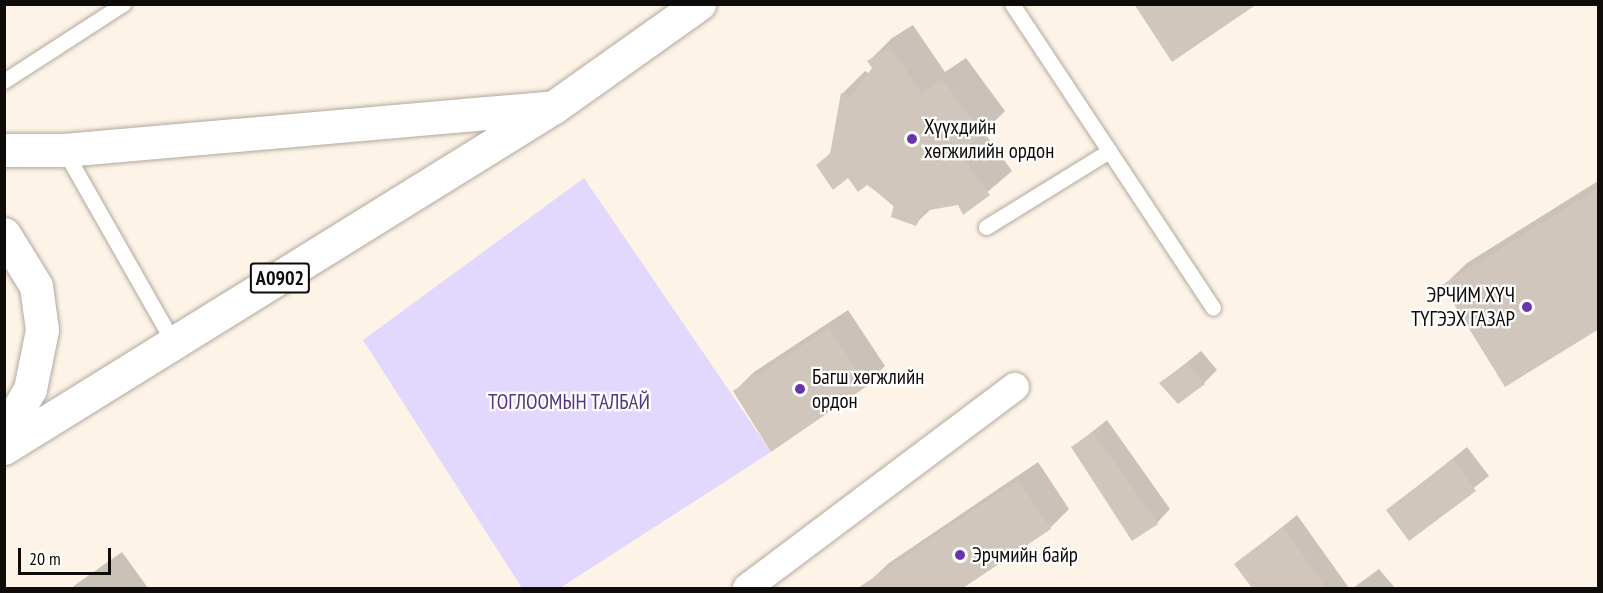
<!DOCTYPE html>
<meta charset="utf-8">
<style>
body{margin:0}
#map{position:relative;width:1603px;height:593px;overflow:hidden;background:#fdf3e7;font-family:"PT Sans Narrow",sans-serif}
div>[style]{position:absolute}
.green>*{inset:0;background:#e2d7fd}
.shadow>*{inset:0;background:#0003}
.building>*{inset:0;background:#d1c6bc}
.roads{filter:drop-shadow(0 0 2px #b2a89e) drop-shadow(0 0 2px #b2a89e)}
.service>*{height:15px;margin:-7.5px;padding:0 7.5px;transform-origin:7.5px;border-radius:7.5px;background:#fff}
.minor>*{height:28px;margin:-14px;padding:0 14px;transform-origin:14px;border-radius:14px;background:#fff}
.trunk>*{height:33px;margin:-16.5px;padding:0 16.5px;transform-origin:16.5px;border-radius:16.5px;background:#fff}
.dots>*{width:16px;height:16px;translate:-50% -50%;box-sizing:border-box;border:3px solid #fff;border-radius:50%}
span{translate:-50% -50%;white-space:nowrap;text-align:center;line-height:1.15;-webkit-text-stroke:4.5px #fff;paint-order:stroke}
.shield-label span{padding:2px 4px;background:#fff;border:2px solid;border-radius:4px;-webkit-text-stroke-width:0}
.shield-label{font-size:20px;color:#0e0b08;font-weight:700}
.poi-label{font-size:21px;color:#0e0b08}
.left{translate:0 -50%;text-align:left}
.right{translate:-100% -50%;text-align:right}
.park-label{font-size:21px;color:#553484}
.frame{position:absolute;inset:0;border:6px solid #0e0b08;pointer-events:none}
.scale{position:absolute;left:18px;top:548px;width:93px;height:27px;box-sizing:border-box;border:3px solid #0e0b08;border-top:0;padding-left:8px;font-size:18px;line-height:21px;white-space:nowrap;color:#0e0b08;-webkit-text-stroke:4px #fff;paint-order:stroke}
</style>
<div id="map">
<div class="green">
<div style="clip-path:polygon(584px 178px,771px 452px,560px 588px,522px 588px,363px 340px)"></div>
</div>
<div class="shadow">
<div style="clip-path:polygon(913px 25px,945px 72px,966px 58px,1005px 111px,984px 132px,1012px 171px,964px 212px,959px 203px,932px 208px,915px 224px,866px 183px,818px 165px,833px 150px,842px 94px,865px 71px,870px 74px,874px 68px,869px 61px,892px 38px)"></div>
<div style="clip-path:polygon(1598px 181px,1598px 327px,1444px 285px,1467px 263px)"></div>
<div style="clip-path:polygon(848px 310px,885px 366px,866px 385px,735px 391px,754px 372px)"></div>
<div style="clip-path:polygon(1201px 351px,1217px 370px,1204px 383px,1161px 383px)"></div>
<div style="clip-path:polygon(1107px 420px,1170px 509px,1157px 523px,1073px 447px)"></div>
<div style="clip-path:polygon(1467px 447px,1489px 476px,1409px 539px,1388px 510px)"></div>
<div style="clip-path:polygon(1038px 462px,1069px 509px,1050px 528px,960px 588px,875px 588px,870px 581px,889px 563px)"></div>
<div style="clip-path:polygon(1297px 515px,1349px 588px,1254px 588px,1236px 564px)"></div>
<div style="clip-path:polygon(122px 552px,148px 588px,72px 588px,75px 585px)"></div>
<div style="clip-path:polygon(1379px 569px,1395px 588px,1353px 588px)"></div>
</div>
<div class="building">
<div style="clip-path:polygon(1134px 4px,1257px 4px,1172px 62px)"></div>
<div style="clip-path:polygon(890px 47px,922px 94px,942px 79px,983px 135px,959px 152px,990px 195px,963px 215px,958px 205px,924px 211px,916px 226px,891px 217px,894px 204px,867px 185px,858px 192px,848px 178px,833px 190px,816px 165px,830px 154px,841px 93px,851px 97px,872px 68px,867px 61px)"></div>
<div style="clip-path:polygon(1599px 188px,1599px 329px,1505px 387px,1442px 285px)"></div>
<div style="clip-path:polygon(829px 328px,867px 386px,771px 452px,733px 391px)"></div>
<div style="clip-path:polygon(1187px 363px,1205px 384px,1178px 404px,1159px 383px)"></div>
<div style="clip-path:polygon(1093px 432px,1158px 524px,1132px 541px,1071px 447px)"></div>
<div style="clip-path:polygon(1453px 459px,1476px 491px,1409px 541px,1386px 510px)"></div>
<div style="clip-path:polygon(1018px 480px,1051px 529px,963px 588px,858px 588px)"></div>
<div style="clip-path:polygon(1283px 527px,1326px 588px,1252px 588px,1234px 564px)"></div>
</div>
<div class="roads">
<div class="service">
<div style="left:1012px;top:4px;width:364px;rotate:56.5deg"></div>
<div style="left:4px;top:81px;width:142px;rotate:-32.9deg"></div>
<div style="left:64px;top:150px;width:223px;rotate:60.4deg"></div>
<div style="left:986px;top:227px;width:145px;rotate:-31.7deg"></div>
</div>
<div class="minor">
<div style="left:747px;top:588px;width:335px;rotate:-36.9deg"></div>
</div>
<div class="trunk">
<div style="left:4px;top:150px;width:60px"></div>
<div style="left:64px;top:150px;width:484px;rotate:-5deg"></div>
<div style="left:4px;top:234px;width:61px;rotate:58.4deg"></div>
<div style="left:36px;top:286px;width:44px;rotate:82.2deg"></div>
<div style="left:42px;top:330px;width:60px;rotate:101.5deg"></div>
<div style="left:30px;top:389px;width:52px;rotate:120deg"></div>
<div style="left:4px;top:448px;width:647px;rotate:-31.8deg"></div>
<div style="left:554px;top:107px;width:178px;rotate:-35.4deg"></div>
</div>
</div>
<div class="dots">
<div style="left:912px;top:139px;background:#6a35ac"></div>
<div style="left:1527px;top:307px;background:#6a35ac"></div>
<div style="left:800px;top:389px;background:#6a35ac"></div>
<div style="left:960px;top:555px;background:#6a35ac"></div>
</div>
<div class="shield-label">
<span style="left:280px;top:278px">A0902</span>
</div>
<div class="poi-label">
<span class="left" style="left:924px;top:139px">Хүүхдийн<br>хөгжилийн ордон</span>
<span class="right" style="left:1515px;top:307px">ЭРЧИМ ХҮЧ<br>ТҮГЭЭХ ГАЗАР</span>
<span class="left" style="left:812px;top:389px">Багш хөгжлийн<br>ордон</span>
<span class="left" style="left:972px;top:555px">Эрчмийн байр</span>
</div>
<div class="park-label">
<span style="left:569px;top:402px">ТОГЛООМЫН ТАЛБАЙ</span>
</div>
<div class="frame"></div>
<div class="scale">20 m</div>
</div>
